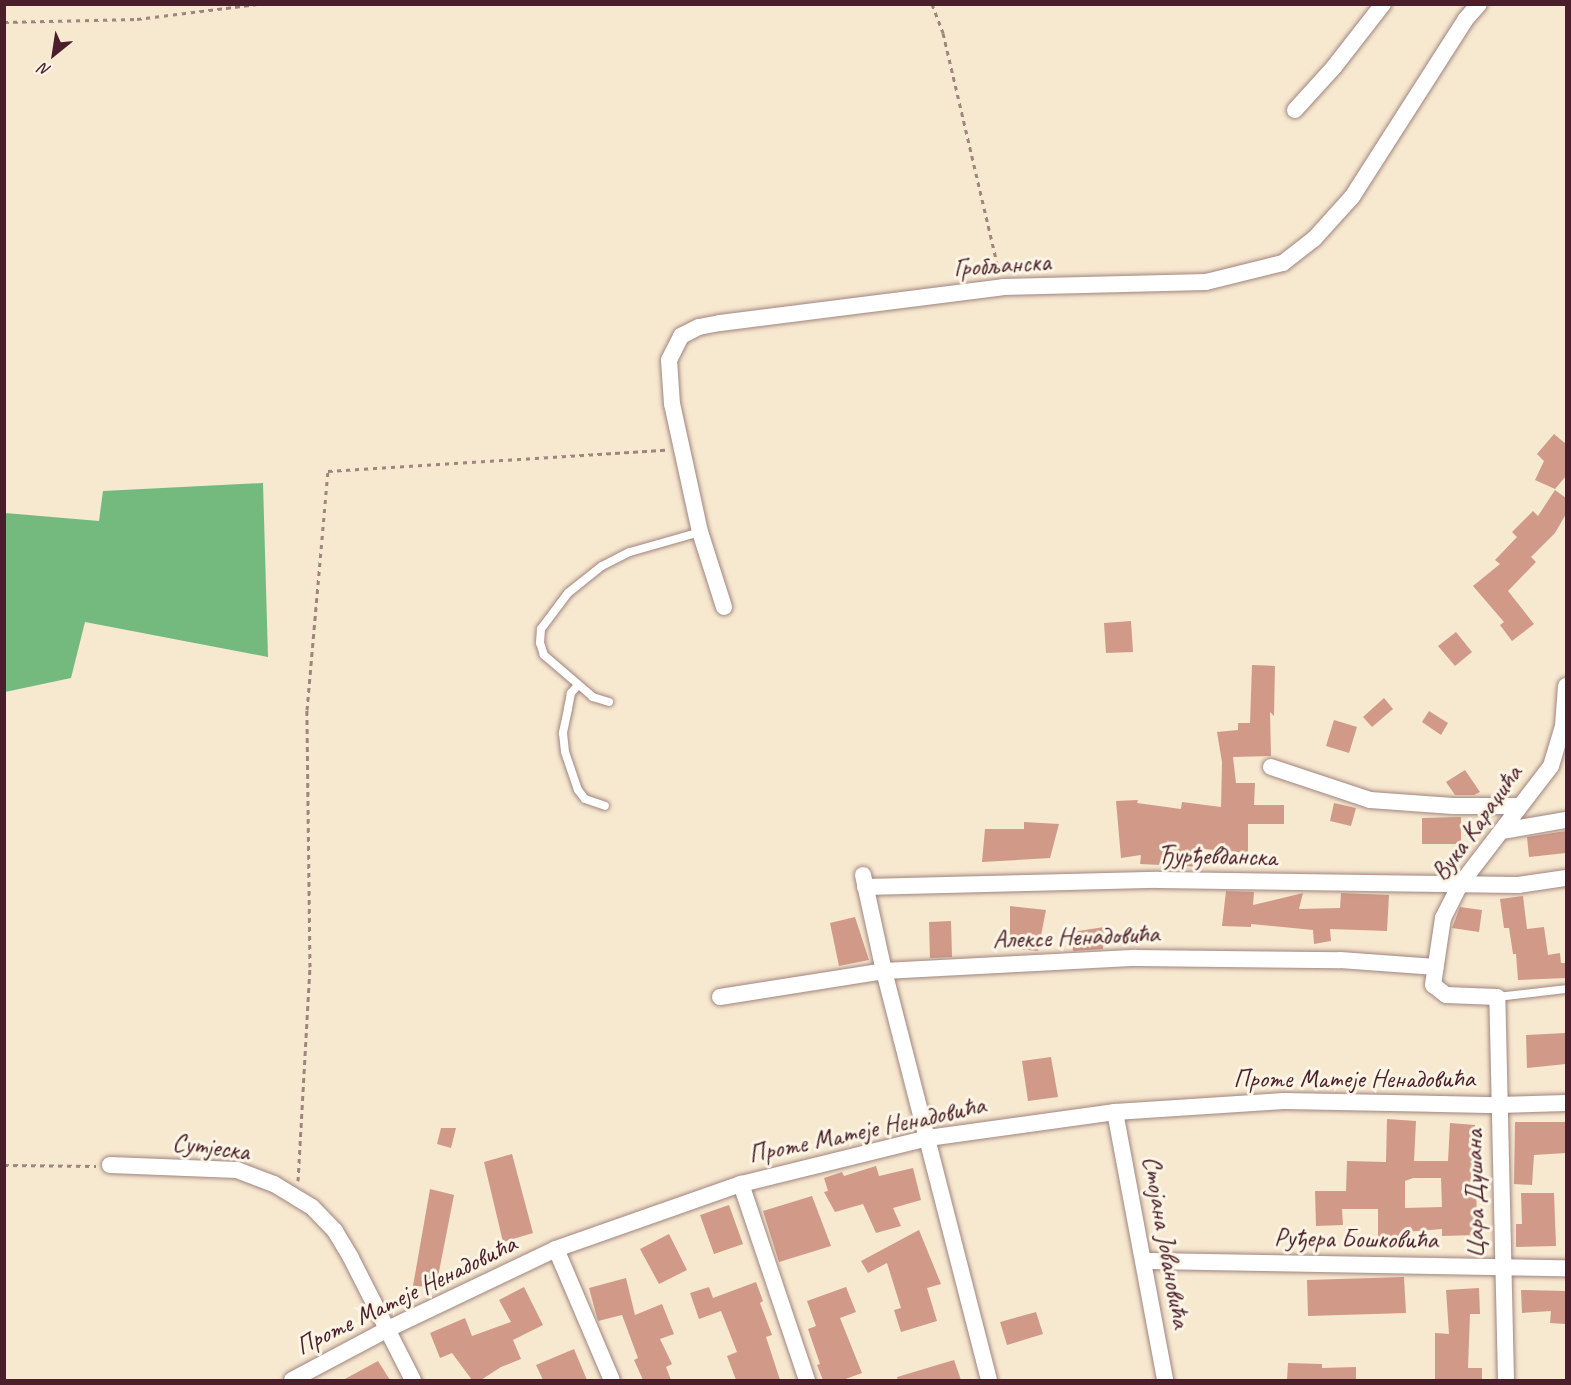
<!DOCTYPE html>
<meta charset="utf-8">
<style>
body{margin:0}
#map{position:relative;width:1571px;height:1385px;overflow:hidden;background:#f7e8d0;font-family:Caveat,sans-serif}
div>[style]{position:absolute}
.forest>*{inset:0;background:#74b97e}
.building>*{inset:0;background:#d19988}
.path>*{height:3px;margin-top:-1.5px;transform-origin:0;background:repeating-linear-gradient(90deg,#a0847e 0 4.5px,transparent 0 9px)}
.roads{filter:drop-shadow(0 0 2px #a0847e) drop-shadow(0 0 2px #a0847e)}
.lane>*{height:8px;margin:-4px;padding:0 4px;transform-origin:4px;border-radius:4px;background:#fff}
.street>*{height:16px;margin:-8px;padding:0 8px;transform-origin:8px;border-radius:8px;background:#fff}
span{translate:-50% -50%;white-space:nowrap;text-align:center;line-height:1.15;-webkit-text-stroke:6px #fcf5e5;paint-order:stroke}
.street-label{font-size:26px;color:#4a1f2b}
.frame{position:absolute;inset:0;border:6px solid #4a1f2b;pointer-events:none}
.north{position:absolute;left:24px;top:24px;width:60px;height:60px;-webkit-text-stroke:4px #fcf5e5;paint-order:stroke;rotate:210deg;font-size:16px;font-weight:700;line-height:24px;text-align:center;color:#4a1f2b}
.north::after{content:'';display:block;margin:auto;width:21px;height:27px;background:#4a1f2b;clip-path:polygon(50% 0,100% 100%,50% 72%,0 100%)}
</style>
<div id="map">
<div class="forest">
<div style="clip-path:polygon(263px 483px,268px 657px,85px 622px,71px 678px,5px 692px,5px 513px,99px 521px,103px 491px)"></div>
</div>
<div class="building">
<div style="clip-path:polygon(1554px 434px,1566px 444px,1566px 476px,1555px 489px,1535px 480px,1544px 461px,1537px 454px)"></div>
<div style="clip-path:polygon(1555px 490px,1566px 498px,1566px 514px,1555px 533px,1531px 557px,1536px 562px,1508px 591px,1534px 624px,1512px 641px,1500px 625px,1504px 622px,1473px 586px,1500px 564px,1495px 560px,1517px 537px,1512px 532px,1533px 511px,1538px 516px)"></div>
<div style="clip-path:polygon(1131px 621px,1133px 652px,1106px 653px,1104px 623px)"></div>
<div style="clip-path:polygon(1456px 632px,1472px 652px,1455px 666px,1438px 646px)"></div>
<div style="clip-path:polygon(1252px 665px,1275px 666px,1274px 716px,1270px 712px,1271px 756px,1233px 757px,1236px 783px,1255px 783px,1254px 805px,1284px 805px,1284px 824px,1248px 824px,1248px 853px,1204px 849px,1201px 867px,1140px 864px,1141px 855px,1121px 858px,1116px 801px,1138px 800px,1137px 803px,1181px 809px,1182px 802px,1221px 807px,1222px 762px,1217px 732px,1238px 730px,1238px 723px,1250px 723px)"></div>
<div style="clip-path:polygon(1384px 698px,1393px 709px,1372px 727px,1363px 717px)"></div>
<div style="clip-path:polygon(1429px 711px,1448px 723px,1441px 735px,1422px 722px)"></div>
<div style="clip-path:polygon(1334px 720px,1357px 727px,1349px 753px,1326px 746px)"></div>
<div style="clip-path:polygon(1465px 770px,1480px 792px,1474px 795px,1455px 795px,1446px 782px)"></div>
<div style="clip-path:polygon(1334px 803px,1356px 808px,1351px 826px,1330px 821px)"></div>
<div style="clip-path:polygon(1461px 817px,1461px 844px,1422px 844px,1422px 818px)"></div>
<div style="clip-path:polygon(1024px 822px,1059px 824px,1050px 858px,982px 862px,985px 829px,1024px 829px)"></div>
<div style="clip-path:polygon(1566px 831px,1566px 853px,1529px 857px,1527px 837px)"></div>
<div style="clip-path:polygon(1226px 891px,1254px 892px,1253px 905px,1303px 893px,1299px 909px,1340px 908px,1341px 893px,1389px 895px,1387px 931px,1330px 929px,1331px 941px,1314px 944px,1313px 930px,1251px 924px,1251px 927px,1222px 926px)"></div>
<div style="clip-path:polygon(1523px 896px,1527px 929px,1544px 927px,1548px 955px,1560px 953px,1561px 963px,1566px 963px,1566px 978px,1518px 980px,1516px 954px,1513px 954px,1509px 928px,1504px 928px,1500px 899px)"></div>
<div style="clip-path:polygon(1010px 906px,1046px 910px,1038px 951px,1010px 948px)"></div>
<div style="clip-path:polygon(1460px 907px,1482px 910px,1479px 932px,1452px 928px)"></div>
<div style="clip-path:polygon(855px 917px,869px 960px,839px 966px,830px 923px)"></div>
<div style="clip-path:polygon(951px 921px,952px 957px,930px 958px,929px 922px)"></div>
<div style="clip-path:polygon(1104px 927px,1103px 949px,1073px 951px,1072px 932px)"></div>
<div style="clip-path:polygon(1566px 1033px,1566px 1064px,1527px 1068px,1526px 1035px)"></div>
<div style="clip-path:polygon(1051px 1057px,1058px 1097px,1028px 1101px,1022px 1061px)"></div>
<div style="clip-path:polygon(evenodd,1387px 1119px,1416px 1121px,1414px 1161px,1448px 1161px,1450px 1123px,1475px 1125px,1472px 1175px,1476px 1175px,1477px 1235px,1442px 1236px,1442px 1229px,1405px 1232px,1405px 1239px,1378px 1239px,1378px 1209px,1342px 1209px,1343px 1225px,1316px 1226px,1315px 1191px,1346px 1191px,1347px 1161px,1386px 1162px,1387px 1119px,1413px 1178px,1441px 1178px,1442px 1207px,1405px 1208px,1405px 1181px,1413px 1178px)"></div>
<div style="clip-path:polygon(1515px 1122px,1566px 1122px,1566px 1153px,1534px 1155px,1532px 1185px,1514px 1184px)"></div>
<div style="clip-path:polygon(441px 1128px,456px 1128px,451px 1148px,437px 1144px)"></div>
<div style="clip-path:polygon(512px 1154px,533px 1233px,503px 1242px,484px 1162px)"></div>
<div style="clip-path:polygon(876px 1166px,879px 1176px,913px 1168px,921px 1200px,893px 1208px,901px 1226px,876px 1233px,863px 1204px,835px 1212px,824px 1192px,828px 1191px,824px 1178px,842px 1172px,844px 1176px)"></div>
<div style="clip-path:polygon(430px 1189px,454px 1195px,436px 1287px,413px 1286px)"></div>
<div style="clip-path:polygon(1521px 1193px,1554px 1193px,1556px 1246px,1516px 1247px,1516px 1224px,1522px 1224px)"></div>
<div style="clip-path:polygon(812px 1196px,831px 1246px,779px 1262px,763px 1211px)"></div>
<div style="clip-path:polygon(729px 1205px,743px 1244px,714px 1254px,700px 1215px)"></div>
<div style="clip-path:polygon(919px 1230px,941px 1284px,927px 1288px,937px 1321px,901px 1332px,894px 1310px,901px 1308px,887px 1263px,868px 1273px,861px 1261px)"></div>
<div style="clip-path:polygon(669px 1234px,687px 1270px,659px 1284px,640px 1249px)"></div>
<div style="clip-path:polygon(1404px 1277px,1406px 1313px,1308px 1316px,1307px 1280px)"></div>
<div style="clip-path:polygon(626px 1278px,635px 1315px,662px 1304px,674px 1334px,660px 1339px,672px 1364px,666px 1367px,671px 1380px,643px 1380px,634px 1360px,638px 1358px,622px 1315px,598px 1321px,589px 1288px)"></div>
<div style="clip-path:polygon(756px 1282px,763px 1301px,760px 1303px,772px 1335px,766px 1337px,780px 1380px,736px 1380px,727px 1356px,737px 1352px,721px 1311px,699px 1319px,690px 1293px,709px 1287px,713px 1298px)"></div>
<div style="clip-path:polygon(524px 1287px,543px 1325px,513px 1340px,521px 1359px,501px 1367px,481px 1380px,472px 1380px,452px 1353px,440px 1358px,430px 1333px,465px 1318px,472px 1336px,511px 1322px,499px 1300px)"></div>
<div style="clip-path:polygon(846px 1287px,856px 1312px,840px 1318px,862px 1373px,843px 1380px,823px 1380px,817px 1365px,820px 1364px,808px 1329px,816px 1326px,807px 1301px)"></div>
<div style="clip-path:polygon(1479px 1288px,1480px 1314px,1470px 1314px,1468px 1368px,1482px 1368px,1482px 1380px,1435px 1380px,1435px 1333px,1449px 1334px,1446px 1290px)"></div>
<div style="clip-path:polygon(1521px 1290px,1566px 1291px,1566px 1324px,1550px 1323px,1551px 1311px,1522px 1313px)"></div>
<div style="clip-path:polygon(1036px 1312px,1043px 1334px,1007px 1345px,1000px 1322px)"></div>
<div style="clip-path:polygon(574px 1349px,587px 1380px,543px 1380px,536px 1365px)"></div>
<div style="clip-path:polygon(954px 1360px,961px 1380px,898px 1380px,897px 1377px)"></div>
<div style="clip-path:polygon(378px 1361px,390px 1380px,343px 1380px)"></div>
<div style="clip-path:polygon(1288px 1363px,1322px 1364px,1322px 1368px,1356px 1367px,1356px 1380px,1287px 1380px)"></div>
</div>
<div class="path">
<div style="left:932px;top:4px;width:31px;rotate:69deg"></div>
<div style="left:943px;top:33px;width:244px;rotate:76.8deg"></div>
<div style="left:4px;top:22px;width:133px;rotate:-1.3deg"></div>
<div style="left:137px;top:19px;width:121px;rotate:-7.1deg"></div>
<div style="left:4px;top:1165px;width:92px;rotate:0.6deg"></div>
<div style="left:298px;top:1181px;width:214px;rotate:-86.8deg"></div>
<div style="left:310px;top:967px;width:257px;rotate:-90.7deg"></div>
<div style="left:307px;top:710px;width:240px;rotate:-85deg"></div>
<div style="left:328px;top:471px;width:338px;rotate:-3.6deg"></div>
</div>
<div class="roads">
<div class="lane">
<div style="left:578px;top:685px;width:11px;rotate:131deg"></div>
<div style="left:571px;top:693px;width:16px;rotate:101deg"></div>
<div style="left:568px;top:709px;width:25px;rotate:102deg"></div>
<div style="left:563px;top:733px;width:19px;rotate:84deg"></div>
<div style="left:565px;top:752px;width:40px;rotate:71.1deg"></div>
<div style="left:578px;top:790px;width:11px;rotate:52deg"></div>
<div style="left:585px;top:799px;width:21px;rotate:19deg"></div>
<div style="left:609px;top:702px;width:17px;rotate:-163deg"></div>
<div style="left:593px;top:697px;width:65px;rotate:-139.4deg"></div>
<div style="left:544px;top:655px;width:13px;rotate:-108deg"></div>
<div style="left:540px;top:643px;width:14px;rotate:-86deg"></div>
<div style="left:541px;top:629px;width:45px;rotate:-53.1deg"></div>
<div style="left:568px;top:593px;width:43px;rotate:-38.5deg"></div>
<div style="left:602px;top:566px;width:31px;rotate:-27deg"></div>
<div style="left:630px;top:552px;width:73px;rotate:-15.9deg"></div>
<div style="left:1497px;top:997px;width:69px;rotate:-6.6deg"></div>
</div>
<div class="street">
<div style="left:1295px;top:110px;width:58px;rotate:-47.8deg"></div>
<div style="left:1334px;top:67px;width:80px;rotate:-52.1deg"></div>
<div style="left:724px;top:607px;width:79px;rotate:-107.7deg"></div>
<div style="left:700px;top:532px;width:131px;rotate:-102.3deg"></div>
<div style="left:672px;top:404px;width:44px;rotate:-93.9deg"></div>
<div style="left:669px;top:360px;width:27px;rotate:-63deg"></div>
<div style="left:681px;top:336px;width:20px;rotate:-27deg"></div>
<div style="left:699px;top:327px;width:21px;rotate:-11deg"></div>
<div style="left:720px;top:323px;width:285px;rotate:-7.2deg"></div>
<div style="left:1003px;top:287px;width:203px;rotate:-1.4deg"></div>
<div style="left:1206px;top:282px;width:79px;rotate:-13.9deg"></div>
<div style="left:1283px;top:263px;width:39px;rotate:-38deg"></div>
<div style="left:1314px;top:239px;width:57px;rotate:-47.9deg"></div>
<div style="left:1352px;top:197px;width:210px;rotate:-57.4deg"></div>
<div style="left:1465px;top:20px;width:21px;rotate:-49deg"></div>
<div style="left:1271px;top:767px;width:104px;rotate:18.4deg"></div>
<div style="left:1370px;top:800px;width:83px;rotate:4.1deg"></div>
<div style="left:1453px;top:806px;width:65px"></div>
<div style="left:1502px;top:831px;width:65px;rotate:-9.8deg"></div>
<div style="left:863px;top:875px;width:98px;rotate:77.7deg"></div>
<div style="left:884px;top:971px;width:422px;rotate:75.6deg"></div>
<div style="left:865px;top:887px;width:293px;rotate:-1.4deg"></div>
<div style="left:1158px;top:880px;width:360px;rotate:0.8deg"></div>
<div style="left:1518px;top:885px;width:49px;rotate:-8.3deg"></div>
<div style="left:720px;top:997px;width:166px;rotate:-9deg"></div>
<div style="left:884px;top:971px;width:252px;rotate:-3deg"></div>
<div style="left:1136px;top:958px;width:204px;rotate:0.6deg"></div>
<div style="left:1340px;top:960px;width:96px;rotate:4.2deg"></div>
<div style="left:1115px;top:1112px;width:273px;rotate:79.4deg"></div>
<div style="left:110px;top:1165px;width:127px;rotate:2.3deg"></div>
<div style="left:237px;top:1170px;width:40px;rotate:21deg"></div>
<div style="left:274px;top:1184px;width:44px;rotate:31.2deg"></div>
<div style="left:312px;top:1207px;width:33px;rotate:46deg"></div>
<div style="left:335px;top:1231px;width:31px;rotate:59deg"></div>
<div style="left:351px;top:1258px;width:137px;rotate:63.1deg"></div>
<div style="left:741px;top:1184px;width:207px;rotate:71.4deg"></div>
<div style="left:556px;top:1249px;width:142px;rotate:66.9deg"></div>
<div style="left:1145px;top:1261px;width:421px;rotate:1deg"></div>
<div style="left:292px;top:1380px;width:109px;rotate:-28deg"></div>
<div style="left:388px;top:1329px;width:186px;rotate:-25.5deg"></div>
<div style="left:556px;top:1249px;width:196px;rotate:-19.4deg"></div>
<div style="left:741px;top:1184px;width:193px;rotate:-13.8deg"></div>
<div style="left:928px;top:1138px;width:189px;rotate:-7.9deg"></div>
<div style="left:1115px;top:1112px;width:169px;rotate:-3.7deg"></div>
<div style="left:1284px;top:1101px;width:215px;rotate:1.1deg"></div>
<div style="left:1499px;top:1105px;width:67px;rotate:-1.7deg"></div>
<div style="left:1506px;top:1380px;width:383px;rotate:-91.3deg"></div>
<div style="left:1497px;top:997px;width:51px;rotate:-177.8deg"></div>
<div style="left:1446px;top:995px;width:16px;rotate:-142deg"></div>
<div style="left:1433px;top:985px;width:68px;rotate:-81.5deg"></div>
<div style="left:1443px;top:918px;width:36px;rotate:-63deg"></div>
<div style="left:1459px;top:886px;width:151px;rotate:-52.5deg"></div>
<div style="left:1551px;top:766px;width:42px;rotate:-73.3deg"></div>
<div style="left:1563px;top:726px;width:40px;rotate:-85.7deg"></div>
</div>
</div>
<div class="street-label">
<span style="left:1002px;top:265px;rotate:-4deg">Гробљанска</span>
<span style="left:1477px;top:823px;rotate:-54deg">Вука Караџића</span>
<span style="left:1217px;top:856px;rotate:1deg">Ђурђевданска</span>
<span style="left:1076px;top:937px;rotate:-2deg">Алексе Ненадовића</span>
<span style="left:1354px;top:1079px">Проте Матеје Ненадовића</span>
<span style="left:867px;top:1130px;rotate:-12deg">Проте Матеје Ненадовића</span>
<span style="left:211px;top:1147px;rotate:7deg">Сутјеска</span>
<span style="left:1475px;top:1194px;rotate:-91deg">Цара Душана</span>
<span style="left:1356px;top:1239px;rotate:1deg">Руђера Бошковића</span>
<span style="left:1166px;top:1242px;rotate:80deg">Стојана Јовановића</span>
<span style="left:406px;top:1295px;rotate:-26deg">Проте Матеје Ненадовића</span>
</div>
<div class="frame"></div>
<div class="north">N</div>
</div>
